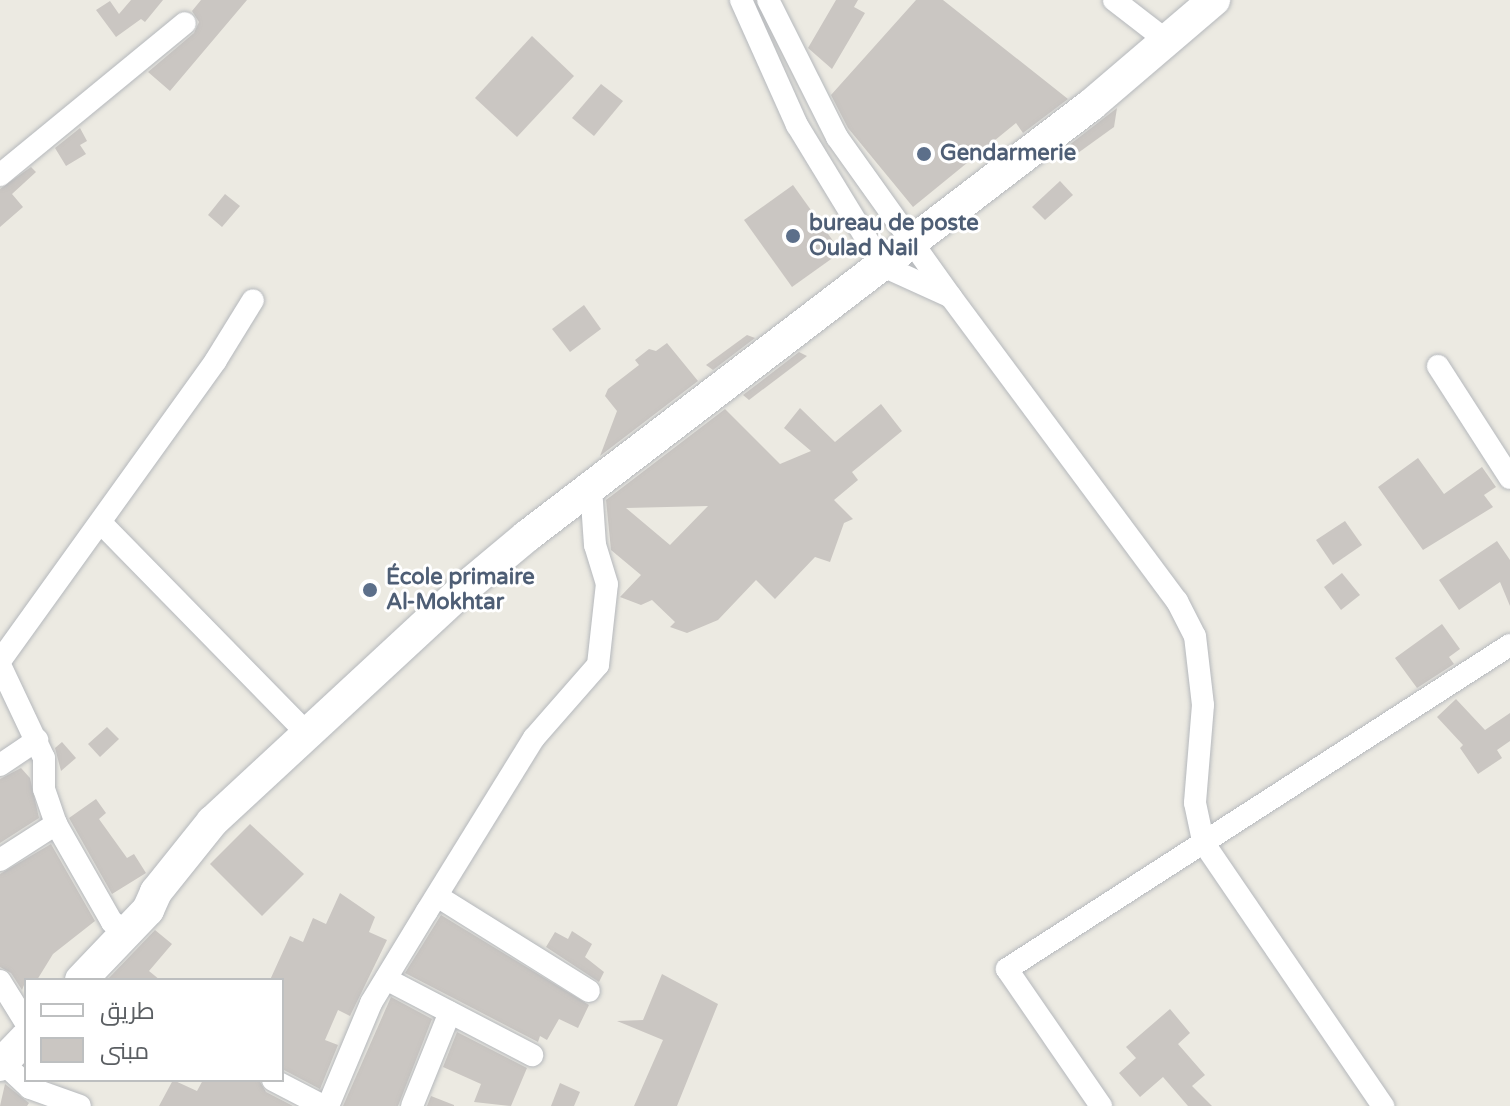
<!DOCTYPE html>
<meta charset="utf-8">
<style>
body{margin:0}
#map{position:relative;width:1510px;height:1106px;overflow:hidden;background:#eceae2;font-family:"Varela Round",Cairo,sans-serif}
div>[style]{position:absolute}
.building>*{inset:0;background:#cac6c2}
.roads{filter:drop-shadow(0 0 2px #b5b8bc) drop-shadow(0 0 2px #b5b8bc)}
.minor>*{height:22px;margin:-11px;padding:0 11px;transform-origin:11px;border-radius:11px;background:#fff}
.secondary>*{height:32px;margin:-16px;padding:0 16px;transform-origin:16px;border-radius:16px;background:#fff}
.dots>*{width:22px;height:22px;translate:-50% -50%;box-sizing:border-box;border:4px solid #fff;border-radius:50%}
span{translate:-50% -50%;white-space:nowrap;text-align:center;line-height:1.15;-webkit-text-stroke:6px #fff;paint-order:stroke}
.service-label{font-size:22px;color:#4e5e75;font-weight:700}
.left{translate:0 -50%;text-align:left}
.legend{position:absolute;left:24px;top:978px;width:260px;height:104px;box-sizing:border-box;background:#fff;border:2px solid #bdbfc0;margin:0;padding:10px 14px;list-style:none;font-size:24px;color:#5a5e62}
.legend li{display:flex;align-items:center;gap:16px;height:40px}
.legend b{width:40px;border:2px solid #bdbfc0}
</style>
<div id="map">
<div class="building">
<div style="clip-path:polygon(131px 0,163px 0,145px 22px,141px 19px,116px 37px,96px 10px,110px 1px,119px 14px)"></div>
<div style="clip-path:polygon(201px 0,247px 0,170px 91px,148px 72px,194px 33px,199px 22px,192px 11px)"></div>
<div style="clip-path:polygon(836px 0,858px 0,854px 7px,865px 13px,832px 69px,808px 48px)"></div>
<div style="clip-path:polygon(916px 0,943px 0,1068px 99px,1023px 133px,1016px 123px,913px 207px,848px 128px,831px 95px)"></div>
<div style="clip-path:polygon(532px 36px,574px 76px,517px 137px,475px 98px)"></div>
<div style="clip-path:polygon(601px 84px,623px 101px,594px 136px,572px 118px)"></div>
<div style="clip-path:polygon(1117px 108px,1114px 127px,1071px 158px,1055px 156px)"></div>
<div style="clip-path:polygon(80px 128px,87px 141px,80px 145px,86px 154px,66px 166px,55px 148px)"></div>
<div style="clip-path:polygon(31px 167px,36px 172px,12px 194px,23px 207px,0 227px,0 189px)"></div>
<div style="clip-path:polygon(1060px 181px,1073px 195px,1045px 220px,1032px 207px)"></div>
<div style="clip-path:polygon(793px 185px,841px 252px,792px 287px,744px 220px)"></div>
<div style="clip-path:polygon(225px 194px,240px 206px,222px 227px,208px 215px)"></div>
<div style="clip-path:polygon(584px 305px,601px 329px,570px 352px,552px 329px)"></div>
<div style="clip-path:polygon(747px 335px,755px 338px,713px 370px,706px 365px)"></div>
<div style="clip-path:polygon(667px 343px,698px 381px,600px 456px,617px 411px,605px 396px,608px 389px,639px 365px,635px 360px,649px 349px,656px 351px)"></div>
<div style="clip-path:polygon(799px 352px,807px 356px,749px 400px,743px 395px)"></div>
<div style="clip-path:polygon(evenodd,881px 404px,902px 431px,852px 472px,858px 480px,834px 500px,853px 519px,844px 523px,830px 562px,815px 557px,775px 599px,756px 580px,718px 620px,687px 633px,670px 627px,675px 622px,652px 600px,641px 605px,620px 597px,641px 575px,611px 550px,606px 500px,725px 409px,780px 464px,811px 451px,784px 428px,800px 408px,835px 442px,881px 404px,708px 506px,670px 545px,626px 508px,708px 506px)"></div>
<div style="clip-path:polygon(1418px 458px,1444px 494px,1482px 467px,1496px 487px,1484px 495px,1493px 507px,1423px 550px,1378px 487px)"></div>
<div style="clip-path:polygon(1345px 521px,1362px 545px,1333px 565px,1316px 540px)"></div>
<div style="clip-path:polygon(1497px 541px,1510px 560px,1510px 606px,1500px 582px,1459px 610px,1439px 580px)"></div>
<div style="clip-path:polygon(1342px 573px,1360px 595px,1341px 610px,1324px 587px)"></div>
<div style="clip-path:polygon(1442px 624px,1460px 649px,1449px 657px,1454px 664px,1417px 688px,1395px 658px)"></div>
<div style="clip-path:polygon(1456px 699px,1485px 730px,1510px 713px,1510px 741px,1497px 750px,1502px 758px,1478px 774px,1460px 748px,1463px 745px,1437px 717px)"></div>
<div style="clip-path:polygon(107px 727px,119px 739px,100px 757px,88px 744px)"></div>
<div style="clip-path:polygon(62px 742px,76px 758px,61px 771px,55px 748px)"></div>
<div style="clip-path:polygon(21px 768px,30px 778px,39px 818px,0 843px,0 779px)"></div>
<div style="clip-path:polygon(96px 799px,106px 813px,99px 819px,127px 858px,134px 854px,146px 873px,112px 894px,69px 818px)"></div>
<div style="clip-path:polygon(250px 824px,304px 874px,262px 916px,210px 864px)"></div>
<div style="clip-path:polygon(51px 844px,95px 921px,53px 954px,37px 980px,26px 980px,22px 990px,11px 973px,0 967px,0 874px)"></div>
<div style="clip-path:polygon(340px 893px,375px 917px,369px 932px,387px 940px,350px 1016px,338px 1010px,325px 1040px,338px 1045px,320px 1089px,282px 1069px,282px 980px,270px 980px,290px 936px,303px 942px,313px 918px,326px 924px)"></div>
<div style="clip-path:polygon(441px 915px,589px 1005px,578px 1028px,559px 1019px,547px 1040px,540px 1036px,538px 1042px,405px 973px)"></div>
<div style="clip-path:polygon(155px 930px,172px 944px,149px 971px,160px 980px,107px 980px)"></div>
<div style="clip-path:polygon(572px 931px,592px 944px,585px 957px,604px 972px,599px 982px,546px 947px,555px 932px,568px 939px)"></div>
<div style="clip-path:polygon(662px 974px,718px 1004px,677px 1106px,634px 1106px,663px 1040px,617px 1021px,643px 1020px)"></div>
<div style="clip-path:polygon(391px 997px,432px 1019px,398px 1106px,343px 1106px)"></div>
<div style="clip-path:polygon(1170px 1009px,1190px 1033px,1178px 1044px,1205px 1075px,1192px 1086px,1212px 1106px,1188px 1106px,1163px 1077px,1140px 1097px,1119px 1073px,1136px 1058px,1126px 1047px)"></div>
<div style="clip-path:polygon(457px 1032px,527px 1068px,511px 1106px,474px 1102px,481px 1084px,443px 1067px)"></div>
<div style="clip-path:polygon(173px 1080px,197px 1091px,203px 1080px,259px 1080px,266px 1092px,293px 1106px,159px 1106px)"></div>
<div style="clip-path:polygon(560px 1083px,580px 1092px,574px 1106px,551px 1106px)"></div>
<div style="clip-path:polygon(5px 1084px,29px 1103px,27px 1106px,0 1106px)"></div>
<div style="clip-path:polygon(431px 1096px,454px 1105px,454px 1106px,427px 1106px)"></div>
</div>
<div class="roads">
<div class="minor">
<div style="left:741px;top:0;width:137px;rotate:65.9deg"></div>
<div style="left:797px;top:125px;width:165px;rotate:58.6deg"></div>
<div style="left:883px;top:266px;width:75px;rotate:24.5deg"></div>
<div style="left:951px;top:297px;width:196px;rotate:-125.5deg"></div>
<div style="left:837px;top:137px;width:153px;rotate:-116.7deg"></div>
<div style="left:1114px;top:0;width:67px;rotate:37.7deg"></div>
<div style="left:0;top:175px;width:239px;rotate:-39.4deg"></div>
<div style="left:951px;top:297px;width:379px;rotate:53.4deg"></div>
<div style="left:1177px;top:601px;width:39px;rotate:63deg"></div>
<div style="left:1195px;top:636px;width:69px;rotate:83.4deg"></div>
<div style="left:1203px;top:705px;width:98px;rotate:94.7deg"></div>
<div style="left:1195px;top:803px;width:40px;rotate:78deg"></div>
<div style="left:1203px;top:842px;width:320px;rotate:55.7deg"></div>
<div style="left:1438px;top:366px;width:133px;rotate:57.3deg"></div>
<div style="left:102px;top:524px;width:294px;rotate:45.6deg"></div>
<div style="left:0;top:661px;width:370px;rotate:-54.3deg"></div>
<div style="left:216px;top:360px;width:70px;rotate:-58.3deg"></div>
<div style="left:0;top:665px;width:103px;rotate:64.7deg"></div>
<div style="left:44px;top:758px;width:31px;rotate:90deg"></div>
<div style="left:44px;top:789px;width:37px;rotate:71deg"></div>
<div style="left:56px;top:824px;width:113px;rotate:60.3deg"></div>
<div style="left:112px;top:922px;width:17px;rotate:31deg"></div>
<div style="left:0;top:765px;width:45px;rotate:-34deg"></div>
<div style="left:0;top:860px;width:67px;rotate:-32.7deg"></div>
<div style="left:437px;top:896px;width:179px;rotate:32deg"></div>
<div style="left:386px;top:979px;width:165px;rotate:27.5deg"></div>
<div style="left:0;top:981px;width:49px;rotate:58.2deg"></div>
<div style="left:2px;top:1062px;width:38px;rotate:43deg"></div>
<div style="left:30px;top:1088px;width:53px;rotate:19.8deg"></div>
<div style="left:273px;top:1080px;width:56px;rotate:27.5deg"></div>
<div style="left:328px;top:1106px;width:112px;rotate:-67.3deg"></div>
<div style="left:371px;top:1003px;width:108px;rotate:-58.7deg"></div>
<div style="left:427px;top:911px;width:203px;rotate:-58.3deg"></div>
<div style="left:534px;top:738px;width:97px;rotate:-48.8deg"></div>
<div style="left:598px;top:665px;width:81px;rotate:-83.7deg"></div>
<div style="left:607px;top:584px;width:41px;rotate:-107.1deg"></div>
<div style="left:595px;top:545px;width:57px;rotate:-94deg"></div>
<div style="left:412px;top:1106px;width:101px;rotate:-68deg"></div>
<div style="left:1101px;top:1106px;width:166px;rotate:-124.5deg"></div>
<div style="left:1007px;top:969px;width:598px;rotate:-32.79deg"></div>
</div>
<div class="secondary">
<div style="left:81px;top:980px;width:97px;rotate:-46.3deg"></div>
<div style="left:148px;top:910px;width:20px;rotate:-66deg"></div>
<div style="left:156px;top:892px;width:90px;rotate:-51.3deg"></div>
<div style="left:212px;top:822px;width:338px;rotate:-42.8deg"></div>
<div style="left:460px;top:592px;width:87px;rotate:-39.9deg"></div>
<div style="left:527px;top:536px;width:710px;rotate:-37.39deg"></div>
<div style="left:1091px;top:105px;width:162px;rotate:-40.5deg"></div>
<div style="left:0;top:1065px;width:37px;rotate:-46deg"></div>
</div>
</div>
<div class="dots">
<div style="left:924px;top:154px;background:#5c6f8a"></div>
<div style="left:793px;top:236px;background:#5c6f8a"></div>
<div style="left:370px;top:590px;background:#5c6f8a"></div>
</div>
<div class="service-label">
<span class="left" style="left:940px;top:154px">Gendarmerie</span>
<span class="left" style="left:809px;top:236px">bureau de poste<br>Oulad Nail</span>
<span class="left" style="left:386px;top:590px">École primaire<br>Al-Mokhtar</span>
</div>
<ul class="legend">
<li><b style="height:10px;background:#fff"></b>طريق</li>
<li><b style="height:22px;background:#cac6c2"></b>مبنى</li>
</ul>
</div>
